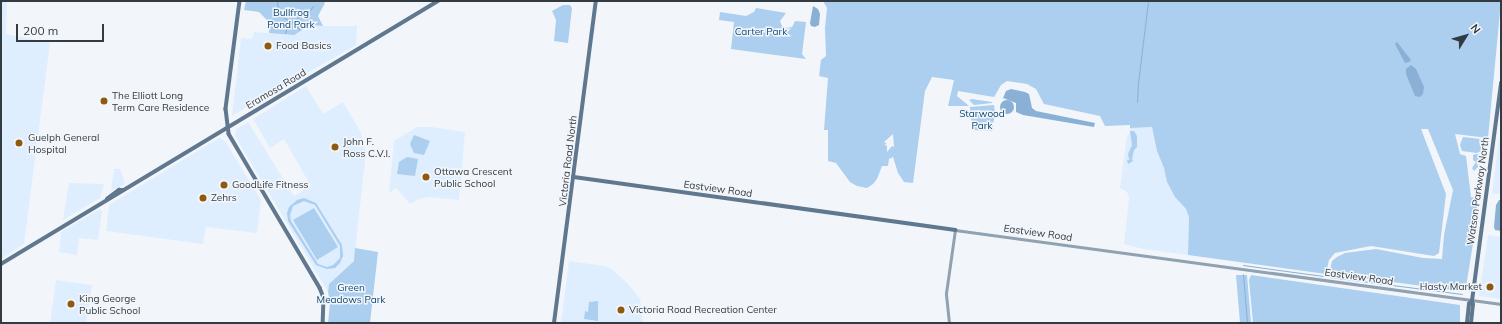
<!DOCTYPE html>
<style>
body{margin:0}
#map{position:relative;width:1502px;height:324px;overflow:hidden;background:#f2f6fa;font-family:Mulish,sans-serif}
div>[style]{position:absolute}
.built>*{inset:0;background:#deeefe}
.green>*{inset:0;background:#acceef}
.water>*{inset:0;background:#8ab0d5}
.round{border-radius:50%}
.stream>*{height:1px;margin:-0.5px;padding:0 0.5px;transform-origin:0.5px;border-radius:0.5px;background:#8ab0d5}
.tertiary>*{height:3px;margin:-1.5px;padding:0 1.5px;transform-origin:1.5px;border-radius:1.5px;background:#90a1b1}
.secondary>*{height:3.5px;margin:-1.75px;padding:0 1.75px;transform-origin:1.75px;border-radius:1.75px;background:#60788f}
.dots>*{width:11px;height:11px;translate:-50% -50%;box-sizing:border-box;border:2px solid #f2f6fa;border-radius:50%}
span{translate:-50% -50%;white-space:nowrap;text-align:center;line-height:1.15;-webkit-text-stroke:3px #f2f6fa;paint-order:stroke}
.park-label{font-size:10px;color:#0d4877}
.poi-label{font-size:10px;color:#323a42}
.left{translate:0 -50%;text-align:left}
.right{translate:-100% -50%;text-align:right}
.street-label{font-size:10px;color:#323a42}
.frame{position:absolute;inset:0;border:2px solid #323a42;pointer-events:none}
.north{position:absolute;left:1446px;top:16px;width:40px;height:40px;-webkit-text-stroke:3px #f2f6fa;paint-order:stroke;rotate:53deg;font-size:11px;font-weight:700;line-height:16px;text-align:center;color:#323a42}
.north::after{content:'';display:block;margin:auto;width:14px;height:18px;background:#323a42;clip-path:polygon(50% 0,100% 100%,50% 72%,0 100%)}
.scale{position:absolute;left:16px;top:24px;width:88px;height:18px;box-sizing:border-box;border:2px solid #323a42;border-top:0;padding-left:5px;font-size:12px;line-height:14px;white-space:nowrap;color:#323a42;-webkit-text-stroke:3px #f2f6fa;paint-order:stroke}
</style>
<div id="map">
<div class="built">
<div style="clip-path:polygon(1px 1px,7px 1px,6px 34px,50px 43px,24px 244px,1px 259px)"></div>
<div style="clip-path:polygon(313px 23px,312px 25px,323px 26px,357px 26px,356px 45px,232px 116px,241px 38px,252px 39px,254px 32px,294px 35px)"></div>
<div style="clip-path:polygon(306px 86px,323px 114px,343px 102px,361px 133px,366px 152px,354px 261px,329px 284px,328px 292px,235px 136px,236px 129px,248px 122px,294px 196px,311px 186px,284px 139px,270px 148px,253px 119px)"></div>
<div style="clip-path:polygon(417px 127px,431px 127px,465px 132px,459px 200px,429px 197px,419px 199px,410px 204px,396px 188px,389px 193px,394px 141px)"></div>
<div style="clip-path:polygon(1152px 127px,1157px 151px,1164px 168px,1167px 182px,1175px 197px,1186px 209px,1189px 217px,1188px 255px,1143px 249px,1124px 244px,1129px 198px,1127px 192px,1120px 188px,1127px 135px,1130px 133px,1130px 128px)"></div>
<div style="clip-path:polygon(219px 138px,225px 141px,261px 200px,257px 233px,206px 227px,203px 244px,106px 231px,109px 205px)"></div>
<div style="clip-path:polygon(1499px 139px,1501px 139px,1501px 194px,1492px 193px)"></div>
<div style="clip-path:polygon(114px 169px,120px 169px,125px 184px,111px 191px)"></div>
<div style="clip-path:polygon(69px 183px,104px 184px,100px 198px,63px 220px)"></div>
<div style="clip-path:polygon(100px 209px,102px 212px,98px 240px,79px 238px,77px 255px,59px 252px,61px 232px)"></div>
<div style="clip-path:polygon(1488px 235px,1501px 237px,1501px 299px,1479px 296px)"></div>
<div style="clip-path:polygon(569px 261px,605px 266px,613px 270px,628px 284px,640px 299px,643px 323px,561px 323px)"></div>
<div style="clip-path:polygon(56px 280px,92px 285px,86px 323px,50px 323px)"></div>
</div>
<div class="green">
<div style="clip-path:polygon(246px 1px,323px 1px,325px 3px,318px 16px,323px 26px,312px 25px,312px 24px,294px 35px,269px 33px,270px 23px,259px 12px,244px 10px)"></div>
<div style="clip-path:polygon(evenodd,823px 1px,1501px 1px,1488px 138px,1455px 134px,1460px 154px,1466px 156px,1471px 197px,1478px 199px,1476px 214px,1477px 219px,1466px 287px,1460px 291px,1340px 275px,1330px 270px,1332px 261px,1337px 257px,1345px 253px,1376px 249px,1423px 258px,1442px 259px,1444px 235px,1453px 190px,1428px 129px,1421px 129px,1446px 194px,1439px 253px,1434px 256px,1371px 246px,1345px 251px,1335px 253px,1329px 260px,1326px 274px,1188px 255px,1189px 217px,1186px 209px,1175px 197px,1167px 182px,1164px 168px,1157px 151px,1152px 127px,1130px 128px,1130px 125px,1105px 126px,1100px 116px,1044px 104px,1036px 89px,1027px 84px,1007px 81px,1001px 85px,994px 97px,958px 91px,957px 96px,969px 106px,948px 106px,954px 80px,932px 77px,925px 91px,913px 183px,904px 182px,898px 173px,893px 157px,889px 159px,888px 166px,882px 166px,877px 179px,873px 184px,867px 188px,857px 186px,850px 182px,836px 163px,828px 161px,828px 130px,824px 130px,828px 78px,819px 76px,821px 60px,826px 56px,825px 28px,827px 8px,823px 1px,893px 134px,894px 147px,892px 146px,887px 152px,887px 146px,884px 145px,887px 144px,884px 142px,893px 134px)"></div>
<div style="clip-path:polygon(563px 5px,570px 5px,572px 8px,568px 43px,554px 41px,556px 20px,552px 11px)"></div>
<div style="clip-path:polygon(756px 8px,786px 13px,780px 21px,782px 26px,786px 28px,792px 27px,795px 21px,806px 22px,802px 54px,806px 59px,731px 49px,734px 22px,719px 20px,720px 12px,746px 16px,754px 12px)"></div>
<div style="clip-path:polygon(972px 99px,992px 102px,992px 103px,974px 105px,969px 100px)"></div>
<div style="clip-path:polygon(994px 105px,995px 113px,992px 131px,972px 130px,970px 107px)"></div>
<div style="clip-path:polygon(1130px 131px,1134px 131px,1137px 136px,1137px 147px,1134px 150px,1132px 159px,1133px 161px,1128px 164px,1127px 160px,1131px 159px,1129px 159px,1128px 154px,1132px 145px)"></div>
<div style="clip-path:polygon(414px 135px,430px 141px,424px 155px,414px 153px,410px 144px)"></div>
<div style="clip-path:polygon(1463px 137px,1481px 139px,1481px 151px,1477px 153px,1462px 151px,1460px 145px)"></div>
<div style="clip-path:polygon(1476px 154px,1481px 155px,1480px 161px,1477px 163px,1478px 167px,1474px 171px,1472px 168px,1476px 162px,1473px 160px,1473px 155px)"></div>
<div style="clip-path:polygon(407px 157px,418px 159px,415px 176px,397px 174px,399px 162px)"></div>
<div style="clip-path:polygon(evenodd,304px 198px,316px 203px,342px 245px,343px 256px,340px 263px,335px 268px,327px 269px,316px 265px,288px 221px,287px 213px,289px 207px,297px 200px,304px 198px,304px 201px,315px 205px,340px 246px,340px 258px,333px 265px,327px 267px,318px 264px,291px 221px,290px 215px,293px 206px,304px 201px)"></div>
<div style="clip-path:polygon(314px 208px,338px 247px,317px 260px,293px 220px)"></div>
<div style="clip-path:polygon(355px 248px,378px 252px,370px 323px,328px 323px,330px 303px,328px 292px,329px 284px,354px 261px)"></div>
<div style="clip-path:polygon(1236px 275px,1247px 275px,1251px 323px,1240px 323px)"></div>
<div style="clip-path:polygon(1251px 275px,1460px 305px,1460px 323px,1253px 323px,1249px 280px)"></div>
<div style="clip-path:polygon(598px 301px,598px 321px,584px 319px,585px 311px,588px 312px,589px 302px)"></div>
</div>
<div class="water">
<div style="clip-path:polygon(813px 6px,818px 9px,820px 14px,819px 25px,815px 27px,811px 26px,810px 23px)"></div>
<div style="clip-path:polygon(1397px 42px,1411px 60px,1409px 62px,1405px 63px,1395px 44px)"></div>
<div style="clip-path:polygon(1411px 65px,1416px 69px,1424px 87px,1423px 94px,1420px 97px,1415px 96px,1406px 74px,1406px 69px)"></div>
<div style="clip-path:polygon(1011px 89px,1025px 92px,1029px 94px,1032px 108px,1036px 111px,1095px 123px,1094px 127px,1023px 115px,1016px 112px,1016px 103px,1003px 98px,1006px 91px)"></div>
<div class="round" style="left:1000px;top:100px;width:14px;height:14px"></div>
<div style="clip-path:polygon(1499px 200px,1501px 200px,1501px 231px,1495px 230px,1494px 227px,1496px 205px)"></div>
</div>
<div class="stream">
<div style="left:277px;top:1px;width:9px;rotate:84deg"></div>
<div style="left:278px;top:10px;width:7px;rotate:63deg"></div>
<div style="left:281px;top:16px;width:15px;rotate:28deg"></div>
<div style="left:294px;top:23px;width:8px;rotate:50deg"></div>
<div style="left:294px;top:22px;width:6px;rotate:-51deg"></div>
<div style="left:298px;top:17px;width:13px;rotate:-29deg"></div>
<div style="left:309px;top:11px;width:6px;rotate:-51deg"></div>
<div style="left:285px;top:33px;width:14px;rotate:-73deg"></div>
<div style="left:1137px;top:102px;width:19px;rotate:-87deg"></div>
<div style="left:1138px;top:83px;width:83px;rotate:-83deg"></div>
<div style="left:1243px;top:265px;width:81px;rotate:7.8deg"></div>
<div style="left:1243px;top:274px;width:49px;rotate:85.3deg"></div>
<div style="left:1330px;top:277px;width:133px;rotate:7.3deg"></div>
</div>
<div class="tertiary">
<div style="left:949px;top:323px;width:30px;rotate:-96deg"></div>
<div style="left:946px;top:293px;width:64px;rotate:-81.9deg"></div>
<div style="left:955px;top:230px;width:551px;rotate:7.72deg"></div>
</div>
<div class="secondary">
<div style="left:240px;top:1px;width:109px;rotate:97.4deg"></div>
<div style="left:226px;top:109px;width:25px;rotate:83deg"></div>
<div style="left:229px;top:134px;width:179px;rotate:59.4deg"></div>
<div style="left:320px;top:288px;width:11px;rotate:68deg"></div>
<div style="left:324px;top:298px;width:25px;rotate:92deg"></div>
<div style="left:574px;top:177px;width:385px;rotate:7.9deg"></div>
<div style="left:107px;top:199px;width:15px;rotate:-37deg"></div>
<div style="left:119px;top:190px;width:4px"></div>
<div style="left:1px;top:264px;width:510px;rotate:-31.04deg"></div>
<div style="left:554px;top:323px;width:325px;rotate:-82.6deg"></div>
<div style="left:1467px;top:323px;width:19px;rotate:-84deg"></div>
<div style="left:1469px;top:304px;width:4px;rotate:-45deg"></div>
<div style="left:1472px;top:301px;width:220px;rotate:-82.4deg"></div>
<div style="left:1471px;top:323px;width:18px;rotate:-84deg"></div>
<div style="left:1473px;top:305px;width:4px;rotate:-104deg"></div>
</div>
<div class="dots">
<div style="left:268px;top:46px;background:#8f5a0d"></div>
<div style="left:104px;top:101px;background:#8f5a0d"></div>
<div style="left:19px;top:143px;background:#8f5a0d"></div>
<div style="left:335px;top:147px;background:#8f5a0d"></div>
<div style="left:426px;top:177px;background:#8f5a0d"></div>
<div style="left:224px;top:185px;background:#8f5a0d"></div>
<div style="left:203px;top:198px;background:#8f5a0d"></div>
<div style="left:1490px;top:287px;background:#8f5a0d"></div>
<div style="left:71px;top:304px;background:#8f5a0d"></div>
<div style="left:621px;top:310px;background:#8f5a0d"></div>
</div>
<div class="park-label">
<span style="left:291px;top:18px">Bullfrog<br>Pond Park</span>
<span style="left:761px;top:32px">Carter Park</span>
<span style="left:982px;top:119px">Starwood<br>Park</span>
<span style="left:351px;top:293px">Green<br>Meadows Park</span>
</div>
<div class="poi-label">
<span class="left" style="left:276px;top:46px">Food Basics</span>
<span class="left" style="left:112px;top:101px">The Elliott Long<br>Term Care Residence</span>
<span class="left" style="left:28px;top:143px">Guelph General<br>Hospital</span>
<span class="left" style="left:343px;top:147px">John F.<br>Ross C.V.I.</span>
<span class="left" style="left:434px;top:177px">Ottawa Crescent<br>Public School</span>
<span class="left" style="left:232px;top:185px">GoodLife Fitness</span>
<span class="left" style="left:211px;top:198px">Zehrs</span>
<span class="right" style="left:1482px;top:287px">Hasty Market</span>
<span class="left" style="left:79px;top:304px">King George<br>Public School</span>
<span class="left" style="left:629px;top:310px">Victoria Road Recreation Center</span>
</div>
<div class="street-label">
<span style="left:276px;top:89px;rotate:-31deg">Eramosa Road</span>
<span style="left:568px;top:161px;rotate:-83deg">Victoria Road North</span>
<span style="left:718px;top:189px;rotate:8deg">Eastview Road</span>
<span style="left:1478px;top:191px;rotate:-82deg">Watson Parkway North</span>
<span style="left:1038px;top:233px;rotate:8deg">Eastview Road</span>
<span style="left:1359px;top:277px;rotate:8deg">Eastview Road</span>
</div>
<div class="frame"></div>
<div class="north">N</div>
<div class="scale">200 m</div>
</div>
